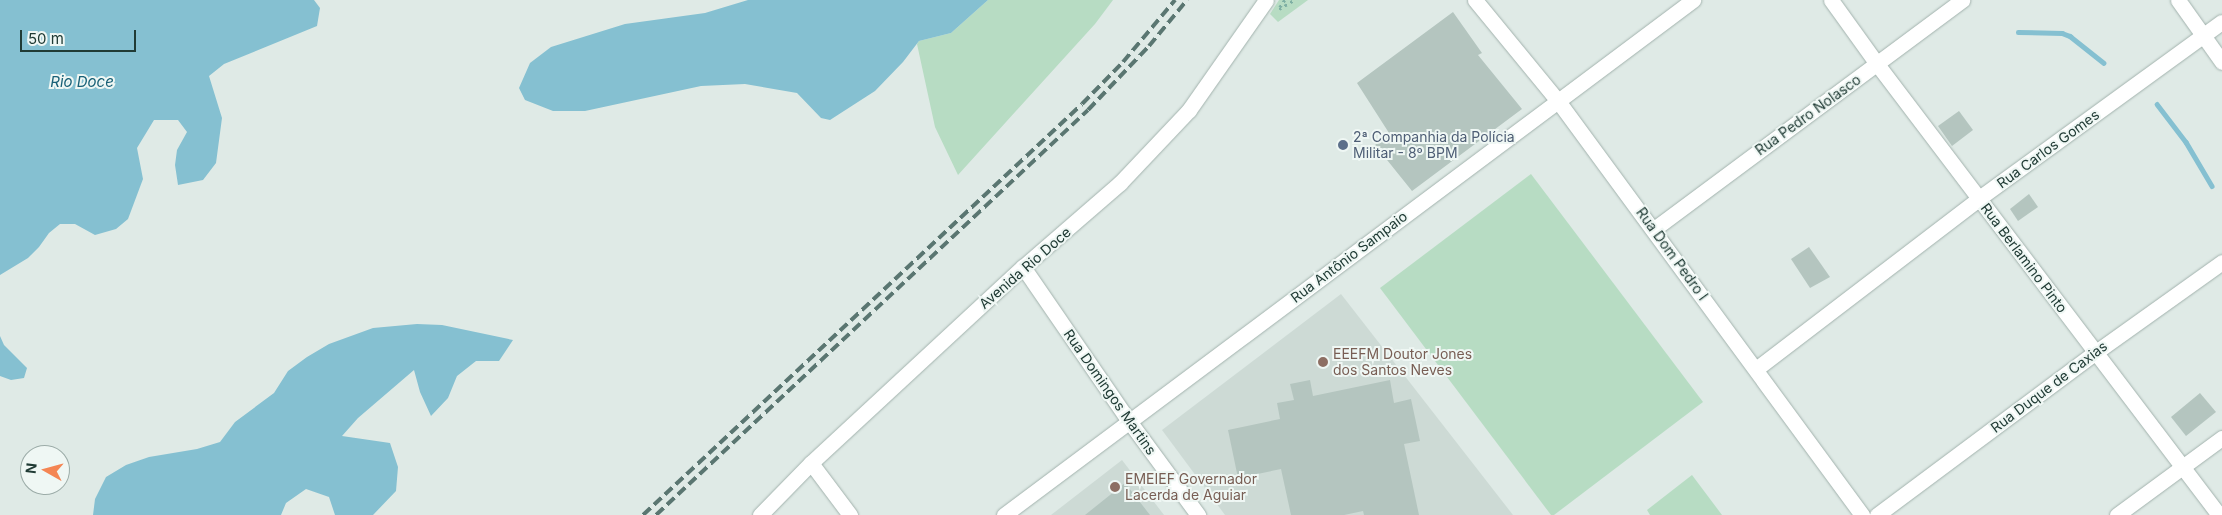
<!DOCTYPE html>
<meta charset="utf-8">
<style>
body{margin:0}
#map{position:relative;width:2222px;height:515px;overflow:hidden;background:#dfeae6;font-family:Inter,sans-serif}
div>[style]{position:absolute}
.built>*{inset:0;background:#cddad5}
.green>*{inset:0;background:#b7dcc3}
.water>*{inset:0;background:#85c0d1}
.stream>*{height:4.5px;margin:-2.25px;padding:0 2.25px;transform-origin:2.25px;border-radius:2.25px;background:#85c0d1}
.building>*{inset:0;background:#b4c5bf}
.path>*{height:2.5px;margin-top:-1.25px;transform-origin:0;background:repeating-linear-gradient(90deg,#7eafa3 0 2.5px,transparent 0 6.5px)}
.roads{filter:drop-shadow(0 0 1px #a2b2ad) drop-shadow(0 0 1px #a2b2ad)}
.street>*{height:15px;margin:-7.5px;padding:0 7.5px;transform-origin:7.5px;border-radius:7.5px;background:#fff}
.secondary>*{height:15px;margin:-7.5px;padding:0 7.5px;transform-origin:7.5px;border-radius:7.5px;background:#fff}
.rail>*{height:4px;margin-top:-2px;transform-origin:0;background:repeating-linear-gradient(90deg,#5a7671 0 10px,transparent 0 15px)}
.dots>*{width:14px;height:14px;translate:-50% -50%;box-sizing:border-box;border:2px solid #eff7f4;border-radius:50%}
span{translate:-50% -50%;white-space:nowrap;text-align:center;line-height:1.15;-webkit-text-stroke:4px #eff7f4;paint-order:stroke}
.street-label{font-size:14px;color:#203b35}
.service-label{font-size:14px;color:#4e5e75}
.left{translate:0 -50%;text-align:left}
.education-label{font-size:14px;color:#785e54}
.water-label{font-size:15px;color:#196177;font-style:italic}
.north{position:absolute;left:20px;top:445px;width:50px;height:50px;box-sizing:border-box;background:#eff7f4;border:1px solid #9caca8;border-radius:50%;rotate:277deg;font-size:14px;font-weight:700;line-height:20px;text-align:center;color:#203b35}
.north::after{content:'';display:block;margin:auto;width:18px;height:22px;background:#f48553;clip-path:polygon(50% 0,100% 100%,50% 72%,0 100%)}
.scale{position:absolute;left:20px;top:30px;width:116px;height:22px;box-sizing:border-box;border:2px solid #203b35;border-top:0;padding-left:6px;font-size:15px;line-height:18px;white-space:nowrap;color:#203b35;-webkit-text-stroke:4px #eff7f4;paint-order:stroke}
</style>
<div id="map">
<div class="built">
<div style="clip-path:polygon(1341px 294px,1513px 515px,1225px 515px,1162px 430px)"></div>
<div style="clip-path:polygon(1122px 460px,1164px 515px,1051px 515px)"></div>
</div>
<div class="green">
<div style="clip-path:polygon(988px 0,1113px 0,1095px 24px,958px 175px,935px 127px,917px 44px,919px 41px,951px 33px)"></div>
<div style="clip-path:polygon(1279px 0,1308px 0,1278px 22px,1270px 14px)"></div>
<div style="clip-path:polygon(1531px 174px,1703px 402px,1554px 515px,1551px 515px,1380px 288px)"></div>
<div style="clip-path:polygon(1692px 475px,1722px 515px,1650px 515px,1647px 510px)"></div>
</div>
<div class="water">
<div style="clip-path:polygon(0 0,314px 0,320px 8px,317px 26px,224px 64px,209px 76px,222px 118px,216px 163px,203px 180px,178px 185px,175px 165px,177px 150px,187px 132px,178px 120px,154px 120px,137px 148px,143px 179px,128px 219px,116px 229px,95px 235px,75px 224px,60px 224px,49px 233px,39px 247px,28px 258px,0 275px)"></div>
<div style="clip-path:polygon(748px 0,988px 0,951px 33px,919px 41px,903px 62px,875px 91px,830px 120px,821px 118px,797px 93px,745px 84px,701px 86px,585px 111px,553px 111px,525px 100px,519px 88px,530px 63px,551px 47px,625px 24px,705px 13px)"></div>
<div style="clip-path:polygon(417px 324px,442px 325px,513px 340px,499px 361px,476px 361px,457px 376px,448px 398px,431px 416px,420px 392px,414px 370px,358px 418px,342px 436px,390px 443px,398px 467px,396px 491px,373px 515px,335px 515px,329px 497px,306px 489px,286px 503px,281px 515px,93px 515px,95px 499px,106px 477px,126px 465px,149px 457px,197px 449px,220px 442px,235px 422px,274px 393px,288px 371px,307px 357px,329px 344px,373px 328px)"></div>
<div style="clip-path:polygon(0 336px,4px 345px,27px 368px,24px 378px,11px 380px,0 376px)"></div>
</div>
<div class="stream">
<div style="left:2018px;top:32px;width:44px;rotate:1.3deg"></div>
<div style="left:2062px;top:33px;width:9px;rotate:21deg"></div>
<div style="left:2070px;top:36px;width:43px;rotate:38.5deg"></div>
<div style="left:2157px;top:104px;width:48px;rotate:52.7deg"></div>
<div style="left:2186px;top:142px;width:51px;rotate:59.4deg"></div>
</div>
<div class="building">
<div style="clip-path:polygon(1453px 12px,1482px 53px,1478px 55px,1522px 109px,1412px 191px,1375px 145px,1389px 133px,1357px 83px)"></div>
<div style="clip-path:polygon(1959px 111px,1973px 130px,1952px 146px,1938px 126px)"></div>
<div style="clip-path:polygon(2029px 194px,2038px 207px,2018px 221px,2010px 209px)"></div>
<div style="clip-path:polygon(1809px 247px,1830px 277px,1810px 288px,1791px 259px)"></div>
<div style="clip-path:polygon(1310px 380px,1313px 396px,1390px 380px,1394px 403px,1411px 399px,1420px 441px,1404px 444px,1419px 515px,1364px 515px,1363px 511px,1344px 515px,1291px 515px,1281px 469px,1238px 478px,1228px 430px,1280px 419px,1277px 403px,1294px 400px,1290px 384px)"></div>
<div style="clip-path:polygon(2200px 393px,2216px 412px,2186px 436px,2171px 417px)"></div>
<div style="clip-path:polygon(1125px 483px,1150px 515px,1085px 515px)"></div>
</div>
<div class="path">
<div style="left:1285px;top:0;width:11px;rotate:124deg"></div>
<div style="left:1279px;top:9px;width:17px;rotate:-31deg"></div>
</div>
<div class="roads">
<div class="street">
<div style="left:1831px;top:0;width:79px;rotate:54.3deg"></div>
<div style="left:1877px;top:64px;width:566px;rotate:52.83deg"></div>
<div style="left:2178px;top:0;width:76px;rotate:54.6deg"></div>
<div style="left:1654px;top:229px;width:384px;rotate:-36.6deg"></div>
<div style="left:1023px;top:267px;width:187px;rotate:55.5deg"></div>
<div style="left:1129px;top:421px;width:117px;rotate:53.7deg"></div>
<div style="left:1756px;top:369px;width:280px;rotate:-37.4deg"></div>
<div style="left:1978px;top:199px;width:301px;rotate:-36deg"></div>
<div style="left:811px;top:463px;width:65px;rotate:53.1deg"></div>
<div style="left:1004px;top:515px;width:692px;rotate:-36.77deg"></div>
<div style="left:1558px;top:101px;width:514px;rotate:53.71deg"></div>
<div style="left:1877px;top:515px;width:273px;rotate:-36.7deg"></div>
<div style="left:2096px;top:352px;width:155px;rotate:-35.5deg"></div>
<div style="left:2117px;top:515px;width:130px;rotate:-36.3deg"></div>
</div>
<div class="secondary">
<div style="left:1475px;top:0;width:131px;rotate:50.6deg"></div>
<div style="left:1558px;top:101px;width:169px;rotate:-36.8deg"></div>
<div style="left:760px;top:515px;width:73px;rotate:-45.6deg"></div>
<div style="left:811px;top:463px;width:289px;rotate:-42.8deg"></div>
<div style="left:1023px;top:267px;width:128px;rotate:-40.9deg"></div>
<div style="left:1120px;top:183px;width:100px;rotate:-46.6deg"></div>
<div style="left:1189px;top:110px;width:134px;rotate:-55deg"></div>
</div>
</div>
<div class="rail">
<div style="left:643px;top:515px;width:601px;rotate:-43.11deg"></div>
<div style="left:1082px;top:104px;width:59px;rotate:-45.7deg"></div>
<div style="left:1123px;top:62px;width:81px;rotate:-50deg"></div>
<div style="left:656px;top:515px;width:592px;rotate:-43.15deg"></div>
<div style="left:1088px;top:110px;width:88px;rotate:-46.4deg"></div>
<div style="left:1149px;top:46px;width:60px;rotate:-50.4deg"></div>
</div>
<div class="dots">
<div style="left:1343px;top:145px;background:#5c6f8a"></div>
<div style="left:1323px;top:362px;background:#8d6e63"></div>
<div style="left:1115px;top:487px;background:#8d6e63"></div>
</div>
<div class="street-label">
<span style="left:1808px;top:115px;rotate:-36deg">Rua Pedro Nolasco</span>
<span style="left:2048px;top:149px;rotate:-36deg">Rua Carlos Gomes</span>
<span style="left:1672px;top:254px;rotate:54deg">Rua Dom Pedro I</span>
<span style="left:1349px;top:257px;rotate:-37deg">Rua Antônio Sampaio</span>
<span style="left:2024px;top:258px;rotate:53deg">Rua Berlamino Pinto</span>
<span style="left:1025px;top:268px;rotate:-41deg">Avenida Rio Doce</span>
<span style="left:2049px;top:387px;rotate:-37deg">Rua Duque de Caxias</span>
<span style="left:1110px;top:392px;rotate:55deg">Rua Domingos Martins</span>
</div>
<div class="service-label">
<span class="left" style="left:1353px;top:145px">2ª Companhia da Polícia<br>Militar - 8º BPM</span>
</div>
<div class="education-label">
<span class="left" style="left:1333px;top:362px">EEEFM Doutor Jones<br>dos Santos Neves</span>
<span class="left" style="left:1125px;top:487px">EMEIEF Governador<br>Lacerda de Aguiar</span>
</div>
<div class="water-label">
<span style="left:82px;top:82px">Rio Doce</span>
</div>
<div class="north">N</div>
<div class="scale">50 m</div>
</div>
